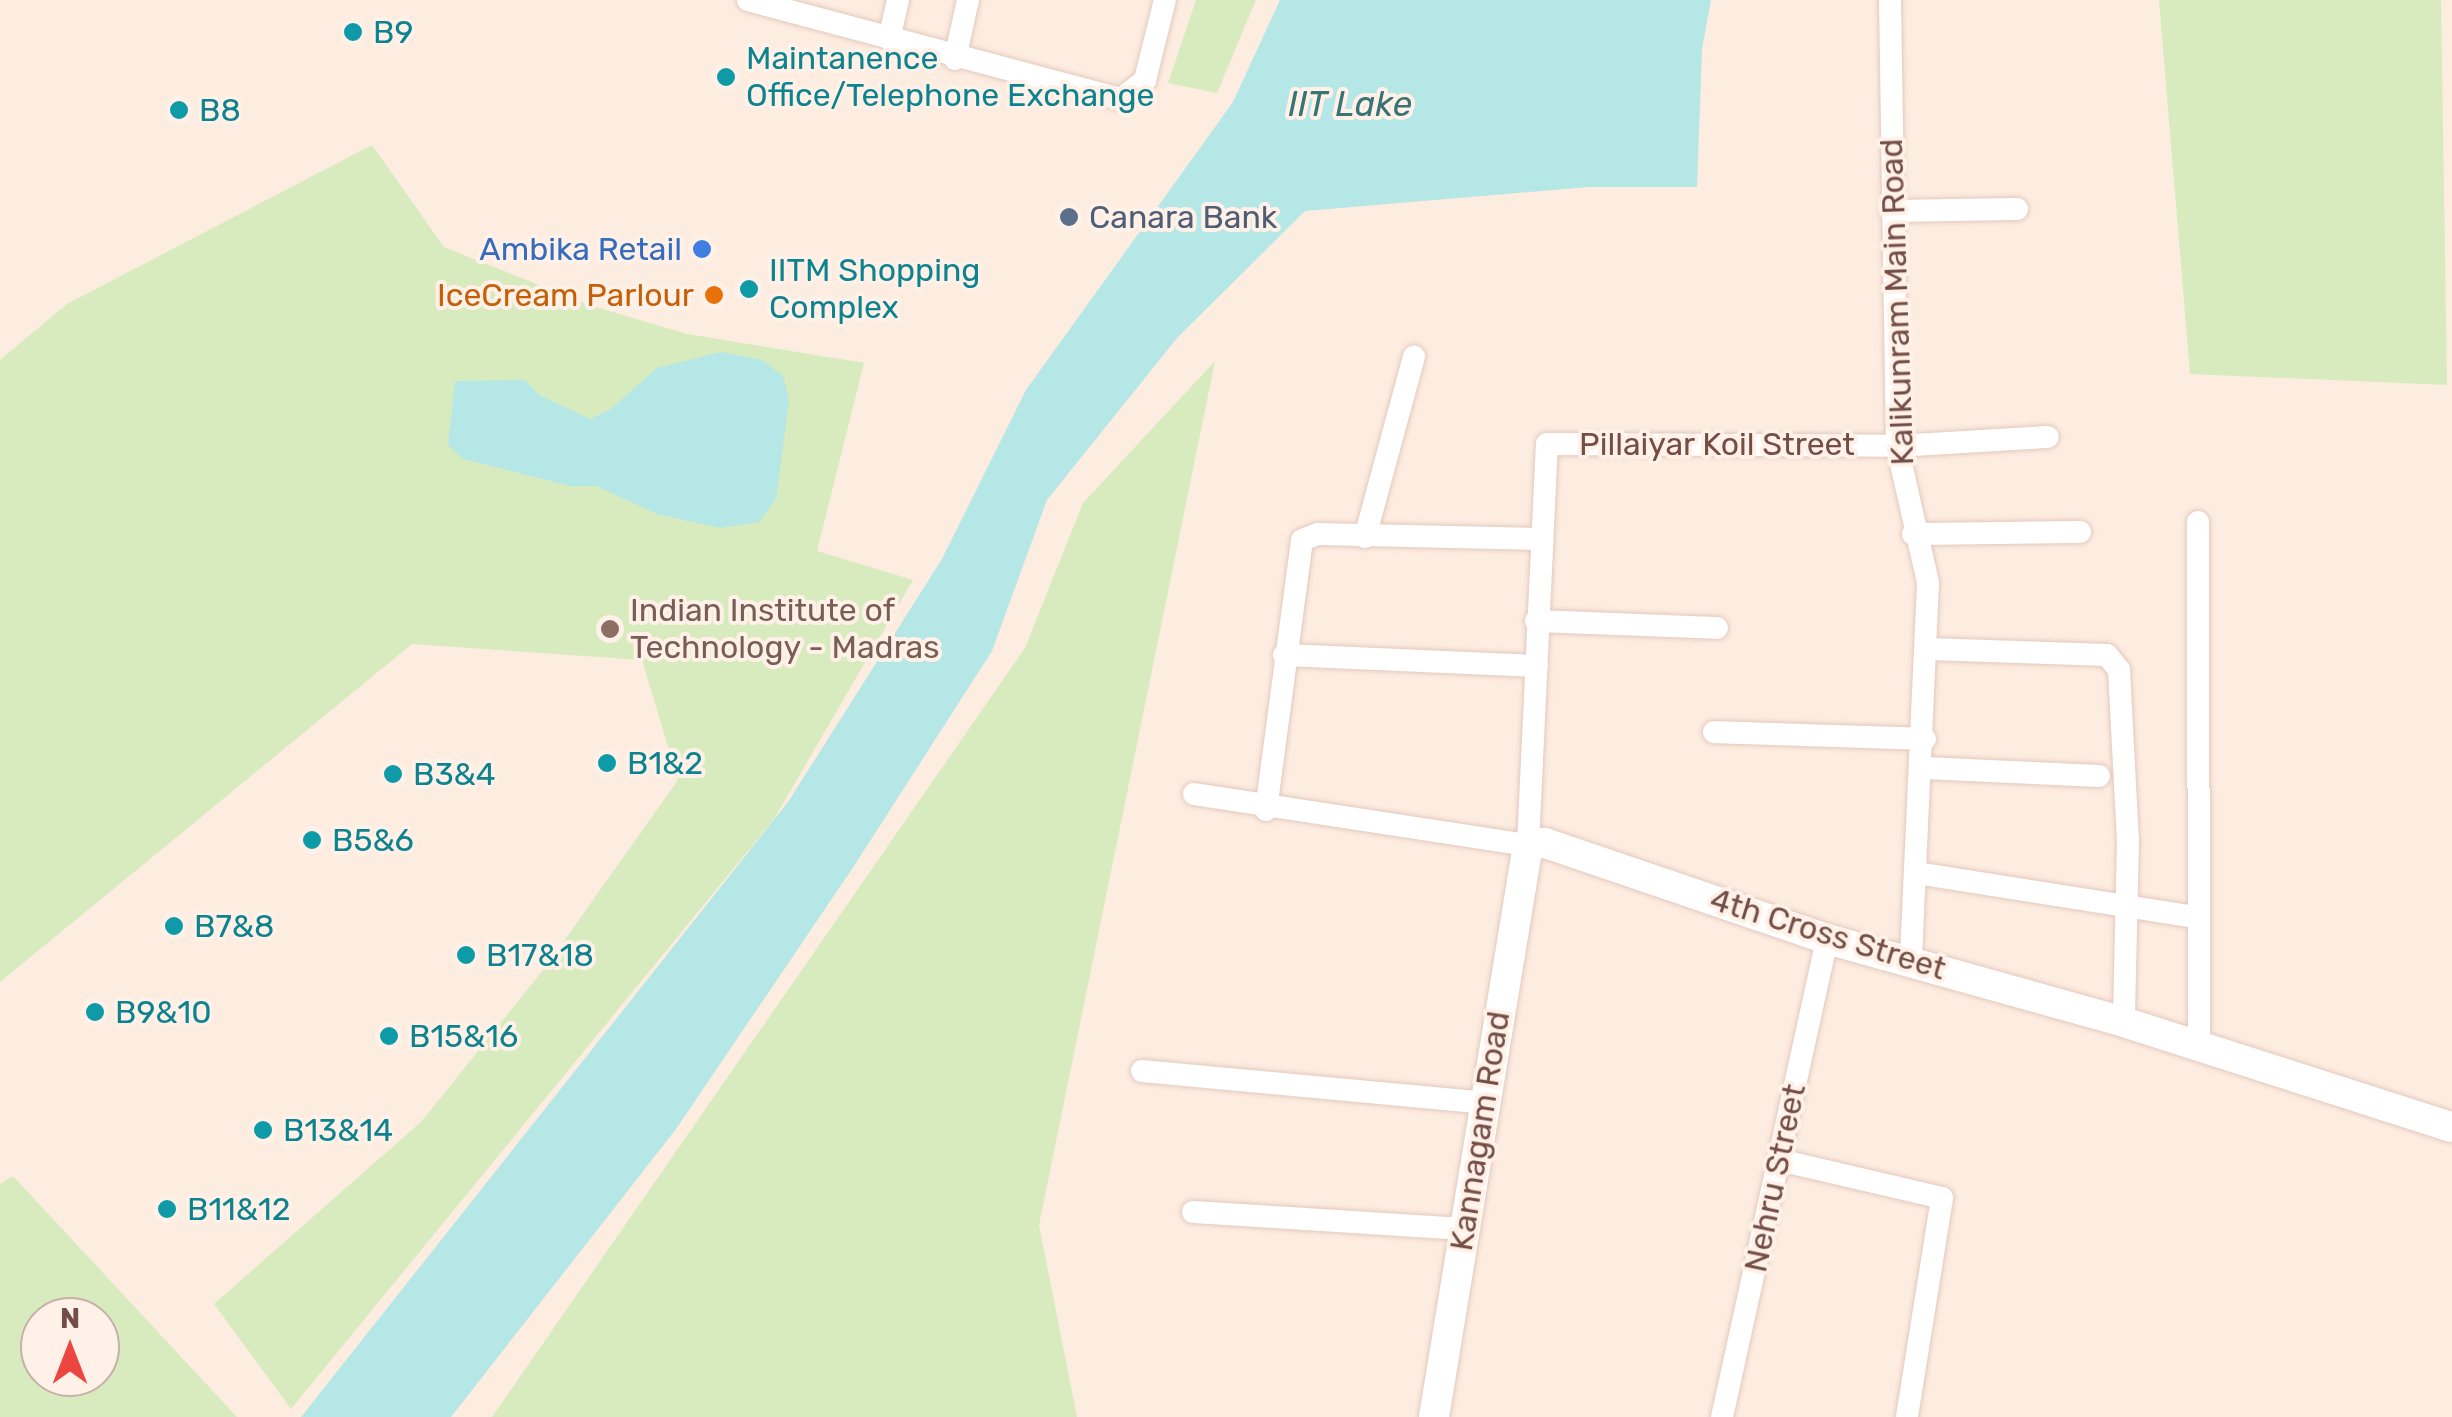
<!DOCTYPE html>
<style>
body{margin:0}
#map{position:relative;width:2452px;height:1417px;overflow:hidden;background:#fdece0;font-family:Rubik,sans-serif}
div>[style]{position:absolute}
.green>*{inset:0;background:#d8ebbe}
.water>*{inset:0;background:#b4e7e5}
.roads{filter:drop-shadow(0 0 2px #e3c9be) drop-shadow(0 0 2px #e3c9be)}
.street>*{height:22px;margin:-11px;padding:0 11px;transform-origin:11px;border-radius:11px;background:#fff}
.secondary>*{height:30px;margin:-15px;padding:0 15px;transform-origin:15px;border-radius:15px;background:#fff}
.dots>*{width:28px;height:28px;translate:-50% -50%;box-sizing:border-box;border:5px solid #fff1e7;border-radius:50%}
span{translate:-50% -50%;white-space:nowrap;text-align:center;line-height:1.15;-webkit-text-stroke:8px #fff1e7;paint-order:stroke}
.culture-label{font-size:32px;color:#0d838f}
.left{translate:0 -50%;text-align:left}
.service-label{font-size:32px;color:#4e5e75}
.shop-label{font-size:32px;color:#366cbe}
.right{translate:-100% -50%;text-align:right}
.food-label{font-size:32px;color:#c56008}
.street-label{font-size:32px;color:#744e46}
.education-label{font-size:32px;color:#785e54}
.water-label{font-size:35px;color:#377473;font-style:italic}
.north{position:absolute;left:20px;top:1297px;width:100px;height:100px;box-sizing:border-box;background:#fff1e7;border:2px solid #c7b0a7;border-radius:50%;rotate:0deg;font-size:28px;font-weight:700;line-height:40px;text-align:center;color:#744e46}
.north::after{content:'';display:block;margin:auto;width:35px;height:45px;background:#ed453f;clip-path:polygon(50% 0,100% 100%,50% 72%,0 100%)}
</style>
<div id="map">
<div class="green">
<div style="clip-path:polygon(1196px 0,1256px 0,1217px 93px,1168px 83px)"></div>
<div style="clip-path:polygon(2159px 0,2441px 0,2447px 385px,2190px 374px)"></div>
<div style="clip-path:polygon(372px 145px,444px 247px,589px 305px,687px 334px,864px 363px,817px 551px,913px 580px,774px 819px,291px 1409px,214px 1304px,422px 1121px,547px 965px,678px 780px,642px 660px,412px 644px,0 982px,0 360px,67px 304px)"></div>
<div style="clip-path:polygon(1215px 361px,1039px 1225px,1077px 1417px,492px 1417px,1025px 648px,1083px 503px)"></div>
<div style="clip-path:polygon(evenodd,13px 1176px,237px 1417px,0 1417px,0 1184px,13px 1176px,40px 1317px,100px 1317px,100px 1377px,40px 1377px,40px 1317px)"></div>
</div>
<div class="water">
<div style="clip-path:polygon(1280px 0,1711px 0,1702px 49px,1697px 187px,1588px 187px,1305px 211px,1177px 338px,1047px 500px,992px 651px,854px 866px,676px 1129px,451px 1417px,301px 1417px,788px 802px,942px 559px,1026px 390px,1233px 102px)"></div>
<div style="clip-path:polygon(721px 352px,762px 360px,783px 376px,789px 400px,776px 499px,759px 522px,720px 528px,657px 514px,596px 486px,570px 486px,463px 459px,448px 445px,455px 381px,525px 380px,539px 395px,590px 419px,611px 409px,657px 368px)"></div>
</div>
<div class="roads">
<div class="street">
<div style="left:748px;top:0;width:386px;rotate:14.9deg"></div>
<div style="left:1121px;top:99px;width:31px;rotate:-38deg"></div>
<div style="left:1145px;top:80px;width:82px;rotate:-76deg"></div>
<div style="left:1890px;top:0;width:446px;rotate:89.1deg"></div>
<div style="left:1897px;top:446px;width:140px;rotate:77.2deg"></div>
<div style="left:1928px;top:583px;width:376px;rotate:92.6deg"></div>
<div style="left:889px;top:39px;width:40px;rotate:-77deg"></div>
<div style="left:955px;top:59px;width:60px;rotate:-77.6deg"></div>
<div style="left:1891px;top:211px;width:126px;rotate:-0.9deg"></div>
<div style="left:2198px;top:522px;width:527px;rotate:89.89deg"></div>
<div style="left:1913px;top:534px;width:167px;rotate:-0.7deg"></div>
<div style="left:1365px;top:537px;width:187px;rotate:-74.8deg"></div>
<div style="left:1536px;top:621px;width:181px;rotate:2.2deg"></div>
<div style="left:1929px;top:649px;width:178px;rotate:1.9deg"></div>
<div style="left:2107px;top:655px;width:19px;rotate:51deg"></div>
<div style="left:2119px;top:670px;width:170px;rotate:87deg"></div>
<div style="left:2128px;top:840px;width:182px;rotate:91.3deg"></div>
<div style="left:1284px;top:655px;width:253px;rotate:2.5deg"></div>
<div style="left:1714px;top:732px;width:211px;rotate:1.9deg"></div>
<div style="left:1924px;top:768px;width:175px;rotate:2.6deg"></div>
<div style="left:1194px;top:794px;width:338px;rotate:8.7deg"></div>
<div style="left:1528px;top:845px;width:401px;rotate:-87.3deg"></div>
<div style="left:1547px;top:444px;width:350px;rotate:0.3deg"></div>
<div style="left:1897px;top:446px;width:151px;rotate:-3.4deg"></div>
<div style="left:1266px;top:810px;width:272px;rotate:-82.4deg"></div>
<div style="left:1302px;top:540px;width:17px;rotate:-21deg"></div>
<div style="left:1318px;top:534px;width:223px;rotate:1.3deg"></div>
<div style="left:1917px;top:873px;width:281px;rotate:9deg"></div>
<div style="left:1142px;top:1071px;width:344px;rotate:5.3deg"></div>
<div style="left:1779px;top:1160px;width:167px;rotate:13.1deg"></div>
<div style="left:1942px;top:1198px;width:222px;rotate:99.1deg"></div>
<div style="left:1193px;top:1212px;width:272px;rotate:3.6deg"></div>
<div style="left:1722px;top:1417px;width:489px;rotate:-77.6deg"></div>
</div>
<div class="secondary">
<div style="left:1434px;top:1417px;width:580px;rotate:-80.67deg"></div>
<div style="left:1528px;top:845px;width:17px;rotate:-7deg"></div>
<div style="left:1545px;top:843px;width:298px;rotate:18.8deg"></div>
<div style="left:1827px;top:939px;width:308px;rotate:15.6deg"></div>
<div style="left:2124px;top:1022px;width:344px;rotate:17.8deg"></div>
</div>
</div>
<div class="dots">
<div style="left:353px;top:32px;background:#0f9aa8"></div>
<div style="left:726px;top:77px;background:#0f9aa8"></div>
<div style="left:179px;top:110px;background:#0f9aa8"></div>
<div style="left:1069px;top:217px;background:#5c6f8a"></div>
<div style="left:702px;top:249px;background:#3f7fe0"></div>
<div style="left:749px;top:289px;background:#0f9aa8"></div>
<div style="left:714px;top:295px;background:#e8710a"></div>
<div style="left:610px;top:629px;background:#8d6e63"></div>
<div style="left:607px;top:763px;background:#0f9aa8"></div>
<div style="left:393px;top:774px;background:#0f9aa8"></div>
<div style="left:312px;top:840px;background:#0f9aa8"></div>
<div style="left:174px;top:926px;background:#0f9aa8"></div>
<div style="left:466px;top:955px;background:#0f9aa8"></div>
<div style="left:95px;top:1012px;background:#0f9aa8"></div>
<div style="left:389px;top:1036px;background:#0f9aa8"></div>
<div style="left:263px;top:1130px;background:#0f9aa8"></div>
<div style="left:167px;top:1209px;background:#0f9aa8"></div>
</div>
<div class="culture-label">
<span class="left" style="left:373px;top:32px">B9</span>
<span class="left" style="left:746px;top:77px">Maintanence<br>Office/Telephone Exchange</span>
<span class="left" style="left:199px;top:110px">B8</span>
<span class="left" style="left:769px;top:289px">IITM Shopping<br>Complex</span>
<span class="left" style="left:627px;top:763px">B1&amp;2</span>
<span class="left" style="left:413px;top:774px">B3&amp;4</span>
<span class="left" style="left:332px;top:840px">B5&amp;6</span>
<span class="left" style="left:194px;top:926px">B7&amp;8</span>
<span class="left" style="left:486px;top:955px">B17&amp;18</span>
<span class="left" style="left:115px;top:1012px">B9&amp;10</span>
<span class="left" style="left:409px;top:1036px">B15&amp;16</span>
<span class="left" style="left:283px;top:1130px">B13&amp;14</span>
<span class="left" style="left:187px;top:1209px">B11&amp;12</span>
</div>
<div class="service-label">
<span class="left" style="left:1089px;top:217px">Canara Bank</span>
</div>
<div class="shop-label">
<span class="right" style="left:682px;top:249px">Ambika Retail</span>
</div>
<div class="food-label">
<span class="right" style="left:694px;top:295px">IceCream Parlour</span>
</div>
<div class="street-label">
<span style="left:1897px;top:302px;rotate:-92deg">Kalikunram Main Road</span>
<span style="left:1717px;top:444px">Pillaiyar Koil Street</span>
<span style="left:1828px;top:934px;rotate:17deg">4th Cross Street</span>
<span style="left:1480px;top:1131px;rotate:-81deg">Kannagam Road</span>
<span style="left:1775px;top:1178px;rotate:-78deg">Nehru Street</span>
</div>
<div class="education-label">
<span class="left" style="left:630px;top:629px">Indian Institute of<br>Technology - Madras</span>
</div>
<div class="water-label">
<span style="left:1350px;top:104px">IIT Lake</span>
</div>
<div class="north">N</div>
</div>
